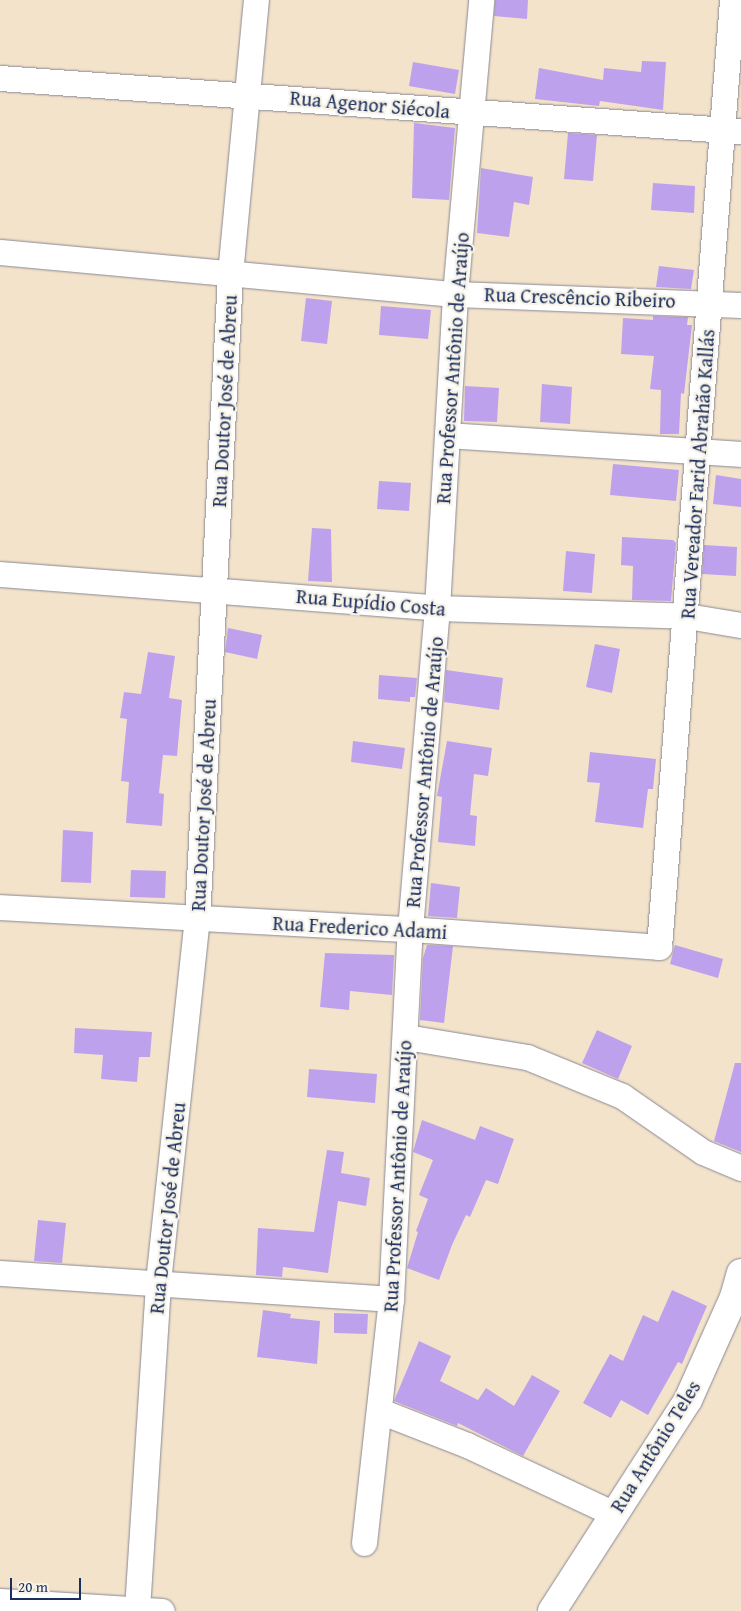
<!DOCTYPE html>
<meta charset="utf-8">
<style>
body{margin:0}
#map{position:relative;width:741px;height:1611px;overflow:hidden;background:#f4e3cb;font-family:"Gentium Book Plus",serif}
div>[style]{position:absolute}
.building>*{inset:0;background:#bea1ec}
.roads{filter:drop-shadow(0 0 1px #888994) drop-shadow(0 0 1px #888994)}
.minor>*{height:25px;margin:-12.5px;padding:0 12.5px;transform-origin:12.5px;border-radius:12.5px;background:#fff}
.major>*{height:28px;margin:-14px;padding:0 14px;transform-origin:14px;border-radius:14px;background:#fff}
span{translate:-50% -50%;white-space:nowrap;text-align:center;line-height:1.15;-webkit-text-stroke:4.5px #f7f3e8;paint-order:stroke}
.street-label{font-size:20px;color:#1b2f5e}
.scale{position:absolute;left:10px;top:1578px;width:71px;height:22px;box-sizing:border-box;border:2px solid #1b2f5e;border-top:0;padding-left:6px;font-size:15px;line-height:18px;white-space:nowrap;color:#1b2f5e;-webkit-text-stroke:4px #f7f3e8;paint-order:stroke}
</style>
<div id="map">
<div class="building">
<div style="clip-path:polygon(495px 0,528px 0,527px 19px,494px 16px)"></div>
<div style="clip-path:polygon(642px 61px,666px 62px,663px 110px,600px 101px,599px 106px,535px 99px,539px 68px,603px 80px,604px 68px,641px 72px)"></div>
<div style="clip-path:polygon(413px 62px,459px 70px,455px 94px,409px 86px)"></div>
<div style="clip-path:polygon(414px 123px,455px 128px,449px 200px,412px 198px)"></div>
<div style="clip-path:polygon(568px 133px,597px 135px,593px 181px,564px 179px)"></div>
<div style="clip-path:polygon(481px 168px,533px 177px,529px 205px,514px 202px,509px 237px,477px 233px)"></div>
<div style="clip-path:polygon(653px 183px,695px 186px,694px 213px,651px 210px)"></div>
<div style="clip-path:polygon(659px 266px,694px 270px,691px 289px,656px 287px)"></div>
<div style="clip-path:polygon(306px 298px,332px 301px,327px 344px,301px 341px)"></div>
<div style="clip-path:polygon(381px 306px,431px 310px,428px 339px,379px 335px)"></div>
<div style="clip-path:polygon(653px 316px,688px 317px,687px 325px,692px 325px,684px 394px,681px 393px,679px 434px,660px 434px,661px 390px,650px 389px,654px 356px,621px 354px,623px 318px,653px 320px)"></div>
<div style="clip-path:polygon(542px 384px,572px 387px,570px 424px,540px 422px)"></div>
<div style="clip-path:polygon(465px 386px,499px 388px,497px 422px,464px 421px)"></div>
<div style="clip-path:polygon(613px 464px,679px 470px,676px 501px,610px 495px)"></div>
<div style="clip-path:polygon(716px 475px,741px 479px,741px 507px,713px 504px)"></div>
<div style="clip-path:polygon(379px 481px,411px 483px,409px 511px,377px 509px)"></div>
<div style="clip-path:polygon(312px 528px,331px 529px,332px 582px,308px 581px)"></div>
<div style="clip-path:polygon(622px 537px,673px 540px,676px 543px,671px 601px,632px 600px,633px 566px,621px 565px)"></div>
<div style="clip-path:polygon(704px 545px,737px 547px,736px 576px,702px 574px)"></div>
<div style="clip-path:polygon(566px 551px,595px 554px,592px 593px,563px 591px)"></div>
<div style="clip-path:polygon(228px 628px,262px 635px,257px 659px,225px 652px)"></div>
<div style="clip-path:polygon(595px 644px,620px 649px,612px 693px,586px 687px)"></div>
<div style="clip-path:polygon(148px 652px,175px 656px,169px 698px,182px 700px,177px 756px,163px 755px,159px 793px,164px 794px,162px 826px,126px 823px,129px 782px,121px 781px,127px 719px,120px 718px,124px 692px,141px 694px)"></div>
<div style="clip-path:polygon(446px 670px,503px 678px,499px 710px,444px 702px)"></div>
<div style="clip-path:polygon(379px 675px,417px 678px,415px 697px,410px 697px,410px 702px,378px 699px)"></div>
<div style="clip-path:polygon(353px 741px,405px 748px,402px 769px,351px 762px)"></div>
<div style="clip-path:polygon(447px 741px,492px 748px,488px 776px,474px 774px,470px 815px,477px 816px,475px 846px,438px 842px,442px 797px,437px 796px)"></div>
<div style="clip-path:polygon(590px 752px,656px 759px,653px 789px,648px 789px,643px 828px,595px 822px,600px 783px,587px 782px)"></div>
<div style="clip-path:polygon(63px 830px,93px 832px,91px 883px,61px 882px)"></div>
<div style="clip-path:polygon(131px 870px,166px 871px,165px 898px,130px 897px)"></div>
<div style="clip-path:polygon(431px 883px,460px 887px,457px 918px,428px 916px)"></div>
<div style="clip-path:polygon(427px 945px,453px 946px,444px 1023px,420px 1020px,423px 958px)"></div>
<div style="clip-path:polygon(675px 945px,723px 959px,718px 978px,670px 964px)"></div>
<div style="clip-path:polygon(325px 953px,394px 955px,392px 995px,350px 991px,349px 1010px,320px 1007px)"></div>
<div style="clip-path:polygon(75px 1028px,152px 1032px,150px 1057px,139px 1057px,137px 1082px,101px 1079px,103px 1055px,74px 1053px)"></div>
<div style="clip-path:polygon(597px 1030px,632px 1046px,618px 1079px,582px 1063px)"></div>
<div style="clip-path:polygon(735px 1063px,741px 1063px,741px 1152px,714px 1141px)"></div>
<div style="clip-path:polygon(309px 1069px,377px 1074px,375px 1103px,307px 1097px)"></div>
<div style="clip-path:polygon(422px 1120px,475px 1140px,480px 1126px,514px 1139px,498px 1184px,486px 1180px,470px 1217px,466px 1215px,452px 1245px,439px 1280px,407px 1268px,418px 1232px,416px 1231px,428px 1199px,419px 1195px,433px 1160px,413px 1152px)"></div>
<div style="clip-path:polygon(327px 1150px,344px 1152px,341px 1173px,370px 1178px,366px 1206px,338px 1201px,328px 1273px,283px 1267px,282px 1277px,256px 1275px,258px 1228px,314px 1232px)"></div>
<div style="clip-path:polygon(38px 1220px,66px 1223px,62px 1263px,34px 1261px)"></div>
<div style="clip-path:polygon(672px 1290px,707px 1306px,682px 1364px,678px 1362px,648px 1415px,621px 1400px,611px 1418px,583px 1403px,610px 1354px,623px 1361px,643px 1315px,658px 1322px)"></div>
<div style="clip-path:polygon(263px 1310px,291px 1314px,290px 1318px,320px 1321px,317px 1364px,257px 1357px)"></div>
<div style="clip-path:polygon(334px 1313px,368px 1314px,367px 1334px,334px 1333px)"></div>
<div style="clip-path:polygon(419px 1341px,451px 1356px,440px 1381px,478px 1400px,486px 1388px,514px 1406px,532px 1375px,560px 1391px,523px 1456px,458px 1423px,457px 1426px,394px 1401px)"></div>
</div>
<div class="roads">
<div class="minor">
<div style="left:0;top:78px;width:743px;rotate:4.09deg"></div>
<div style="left:0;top:252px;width:457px;rotate:5.3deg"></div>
<div style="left:455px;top:294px;width:286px;rotate:2.2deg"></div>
<div style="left:447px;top:435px;width:295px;rotate:3.7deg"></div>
<div style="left:0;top:574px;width:438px;rotate:4.4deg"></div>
<div style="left:437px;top:608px;width:250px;rotate:1.8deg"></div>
<div style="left:687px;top:616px;width:55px;rotate:9.5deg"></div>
<div style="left:0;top:907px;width:411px;rotate:3.1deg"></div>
<div style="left:410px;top:929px;width:250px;rotate:4.1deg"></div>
<div style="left:659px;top:947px;width:950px;rotate:-85.59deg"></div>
<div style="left:406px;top:1037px;width:123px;rotate:9.4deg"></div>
<div style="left:527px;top:1057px;width:103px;rotate:22.3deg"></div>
<div style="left:622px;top:1096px;width:98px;rotate:34.7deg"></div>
<div style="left:703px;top:1152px;width:41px;rotate:22.8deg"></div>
<div style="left:0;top:1273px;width:392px;rotate:3.8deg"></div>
<div style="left:380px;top:1411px;width:93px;rotate:21.3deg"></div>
<div style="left:467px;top:1445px;width:162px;rotate:25.1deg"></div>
<div style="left:364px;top:1543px;width:245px;rotate:-83.7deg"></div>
<div style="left:391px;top:1299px;width:370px;rotate:-87.1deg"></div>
<div style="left:410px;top:929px;width:322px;rotate:-85.2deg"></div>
<div style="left:437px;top:608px;width:315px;rotate:-86.7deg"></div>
<div style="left:455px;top:294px;width:295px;rotate:-84.9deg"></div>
<div style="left:0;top:1601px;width:162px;rotate:3.5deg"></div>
<div style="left:137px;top:1609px;width:328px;rotate:-86.3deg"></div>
<div style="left:158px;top:1282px;width:365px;rotate:-83.9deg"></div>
<div style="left:197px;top:919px;width:646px;rotate:-87.07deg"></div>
<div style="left:230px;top:274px;width:275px;rotate:-84.6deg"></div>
</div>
<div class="major">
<div style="left:552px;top:1611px;width:251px;rotate:-57.2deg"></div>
<div style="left:688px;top:1400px;width:113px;rotate:-65.9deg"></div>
<div style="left:734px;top:1297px;width:25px;rotate:-74deg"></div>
</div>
</div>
<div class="street-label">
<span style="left:370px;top:104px;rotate:5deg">Rua Agenor Siécola</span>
<span style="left:580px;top:297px;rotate:2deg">Rua Crescêncio Ribeiro</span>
<span style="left:452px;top:368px;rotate:-86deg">Rua Professor Antônio de Araújo</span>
<span style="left:224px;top:401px;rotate:-87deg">Rua Doutor José de Abreu</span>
<span style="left:697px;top:474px;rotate:-86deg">Rua Vereador Farid Abrahão Kallás</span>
<span style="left:371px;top:602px;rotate:5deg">Rua Eupídio Costa</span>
<span style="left:424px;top:772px;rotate:-85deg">Rua Professor Antônio de Araújo</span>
<span style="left:203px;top:805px;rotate:-87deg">Rua Doutor José de Abreu</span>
<span style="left:360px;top:927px;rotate:3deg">Rua Frederico Adami</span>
<span style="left:397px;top:1176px;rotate:-87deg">Rua Professor Antônio de Araújo</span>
<span style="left:167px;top:1208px;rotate:-84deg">Rua Doutor José de Abreu</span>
<span style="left:655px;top:1446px;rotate:-58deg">Rua Antônio Teles</span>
</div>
<div class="scale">20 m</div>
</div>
